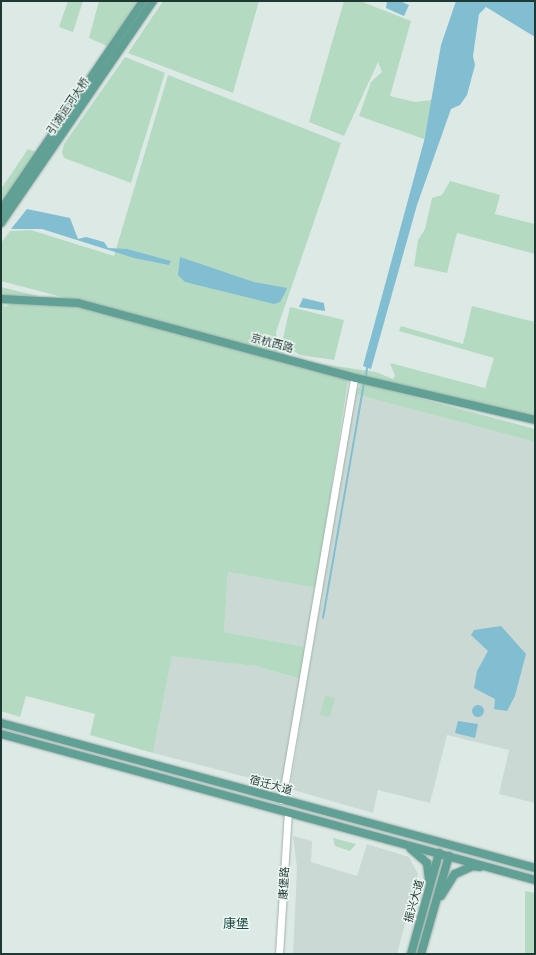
<!DOCTYPE html>
<meta charset="utf-8">
<style>
body{margin:0}
#map{position:relative;width:536px;height:955px;overflow:hidden;background:#dde9e5;font-family:"Golos Text","Noto Sans SC",sans-serif}
div>[style]{position:absolute}
.built>*{inset:0;background:#cbd9d4}
.green>*{inset:0;background:#b4dbc2}
.water>*{inset:0;background:#82bed1}
.round{border-radius:50%}
.stream>*{height:1.5px;margin:-0.75px;padding:0 0.75px;transform-origin:0.75px;border-radius:0.75px;background:#82bed1}
.roads{filter:drop-shadow(0 0 1px #a0b0ac) drop-shadow(0 0 1px #a0b0ac)}
.minor>*{height:7px;margin:-3.5px;padding:0 3.5px;transform-origin:3.5px;border-radius:3.5px;background:#fff}
.major>*{height:8px;margin:-4px;padding:0 4px;transform-origin:4px;border-radius:4px;background:#60a095}
span{translate:-50% -50%;white-space:nowrap;text-align:center;line-height:1.15;-webkit-text-stroke:3px #edf6f2;paint-order:stroke}
.street-label{font-size:11px;color:#1e3833}
.quarter-label{font-size:13px;color:#1a4a43}
.frame{position:absolute;inset:0;border:2px solid #1e3833;pointer-events:none}
</style>
<div id="map">
<div class="built">
<div style="clip-path:polygon(354px 394px,535px 442px,535px 803px,499px 794px,509px 750px,447px 735px,430px 803px,378px 790px,373px 813px,290px 789px)"></div>
<div style="clip-path:polygon(228px 572px,316px 588px,306px 647px,224px 632px)"></div>
<div style="clip-path:polygon(172px 655px,255px 666px,301px 679px,281px 786px,153px 753px)"></div>
<div style="clip-path:polygon(293px 836px,312px 841px,311px 862px,357px 876px,367px 844px,409px 857px,418px 874px,397px 954px,293px 954px,297px 868px)"></div>
</div>
<div class="green">
<div style="clip-path:polygon(68px 1px,83px 1px,73px 32px,59px 27px)"></div>
<div style="clip-path:polygon(99px 1px,137px 1px,107px 46px,89px 38px)"></div>
<div style="clip-path:polygon(163px 1px,259px 1px,233px 93px,128px 53px)"></div>
<div style="clip-path:polygon(344px 1px,360px 1px,411px 21px,390px 96px,415px 102px,432px 100px,424px 139px,359px 116px,371px 82px,382px 72px,378px 62px,344px 136px,309px 122px)"></div>
<div style="clip-path:polygon(125px 57px,165px 73px,131px 183px,64px 158px,62px 152px,64px 144px)"></div>
<div style="clip-path:polygon(168px 75px,341px 143px,276px 332px,277px 349px,291px 357px,1px 281px,1px 243px,10px 231px,31px 230px,114px 256px)"></div>
<div style="clip-path:polygon(28px 149px,36px 152px,1px 203px,1px 189px)"></div>
<div style="clip-path:polygon(450px 181px,500px 195px,495px 214px,535px 224px,535px 254px,457px 233px,447px 273px,414px 266px,418px 240px,425px 229px,432px 198px,442px 195px)"></div>
<div style="clip-path:polygon(1px 287px,30px 294px,38px 296px,1px 296px)"></div>
<div style="clip-path:polygon(13px 302px,75px 306px,348px 380px,316px 588px,228px 572px,224px 632px,306px 647px,301px 679px,255px 666px,172px 656px,153px 753px,90px 735px,95px 714px,26px 696px,20px 717px,1px 711px,1px 303px,5px 307px)"></div>
<div style="clip-path:polygon(472px 306px,535px 322px,535px 418px,308px 362px,376px 372px,393px 379px,395px 376px,390px 363px,485px 388px,494px 358px,399px 331px,401px 326px,463px 344px)"></div>
<div style="clip-path:polygon(290px 307px,344px 320px,334px 360px,300px 355px,282px 343px)"></div>
<div style="clip-path:polygon(362px 383px,535px 429px,535px 442px,354px 394px)"></div>
<div style="clip-path:polygon(325px 695px,335px 698px,330px 717px,320px 715px)"></div>
<div style="clip-path:polygon(333px 838px,356px 844px,350px 851px,335px 846px)"></div>
<div style="clip-path:polygon(525px 891px,535px 893px,535px 954px,525px 954px)"></div>
</div>
<div class="water">
<div style="clip-path:polygon(387px 1px,400px 1px,409px 5px,404px 16px,386px 8px)"></div>
<div style="clip-path:polygon(456px 1px,535px 1px,535px 37px,486px 7px,479px 14px,473px 56px,475px 65px,467px 95px,460px 105px,451px 109px,417px 205px,371px 369px,363px 366px,424px 141px,441px 45px)"></div>
<div style="clip-path:polygon(27px 209px,70px 218px,78px 239px,86px 237px,104px 242px,108px 248px,127px 249px,171px 261px,169px 265px,134px 258px,42px 229px,11px 229px)"></div>
<div style="clip-path:polygon(180px 257px,254px 282px,287px 288px,286px 291px,280px 302px,274px 304px,185px 282px,178px 275px)"></div>
<div style="clip-path:polygon(303px 298px,324px 303px,325px 311px,299px 307px)"></div>
<div style="clip-path:polygon(501px 626px,526px 654px,515px 696px,507px 711px,494px 709px,495px 699px,474px 688px,477px 671px,488px 651px,471px 635px,474px 630px)"></div>
<div class="round" style="left:472px;top:705px;width:12px;height:12px"></div>
<div style="clip-path:polygon(458px 721px,478px 724px,475px 738px,455px 733px)"></div>
</div>
<div class="stream">
<div style="left:366px;top:376px;width:8px;rotate:-83deg"></div>
<div style="left:323px;top:618px;width:238px;rotate:-80.1deg"></div>
</div>
<div class="roads">
<div class="minor">
<div style="left:282px;top:800px;width:429px;rotate:-80.3deg"></div>
<div style="left:279px;top:954px;width:142px;rotate:-86.4deg"></div>
</div>
<div class="major">
<div style="left:1px;top:210px;width:253px;rotate:-55.8deg"></div>
<div style="left:1px;top:223px;width:269px;rotate:-55.6deg"></div>
<div style="left:1px;top:299px;width:77px;rotate:3deg"></div>
<div style="left:78px;top:303px;width:288px;rotate:15.1deg"></div>
<div style="left:356px;top:378px;width:184px;rotate:13.2deg"></div>
<div style="left:1px;top:723px;width:553px;rotate:15.19deg"></div>
<div style="left:1px;top:734px;width:554px;rotate:15.29deg"></div>
<div style="left:411px;top:849px;width:21px;rotate:41deg"></div>
<div style="left:427px;top:863px;width:16px;rotate:83deg"></div>
<div style="left:441px;top:896px;width:26px;rotate:-58deg"></div>
<div style="left:455px;top:874px;width:20px;rotate:-24deg"></div>
<div style="left:473px;top:866px;width:7px;rotate:8deg"></div>
<div style="left:411px;top:954px;width:105px;rotate:-74.5deg"></div>
<div style="left:421px;top:954px;width:102px;rotate:-74.1deg"></div>
</div>
</div>
<div class="street-label">
<span style="left:68px;top:106px;rotate:-56deg">引湖运河大桥</span>
<span style="left:272px;top:343px;rotate:15deg">京杭西路</span>
<span style="left:271px;top:785px;rotate:15deg">宿迁大道</span>
<span style="left:284px;top:883px;rotate:-87deg">康堡路</span>
<span style="left:414px;top:901px;rotate:-74deg">振兴大道</span>
</div>
<div class="quarter-label">
<span style="left:236px;top:923px">康堡</span>
</div>
<div class="frame"></div>
</div>
